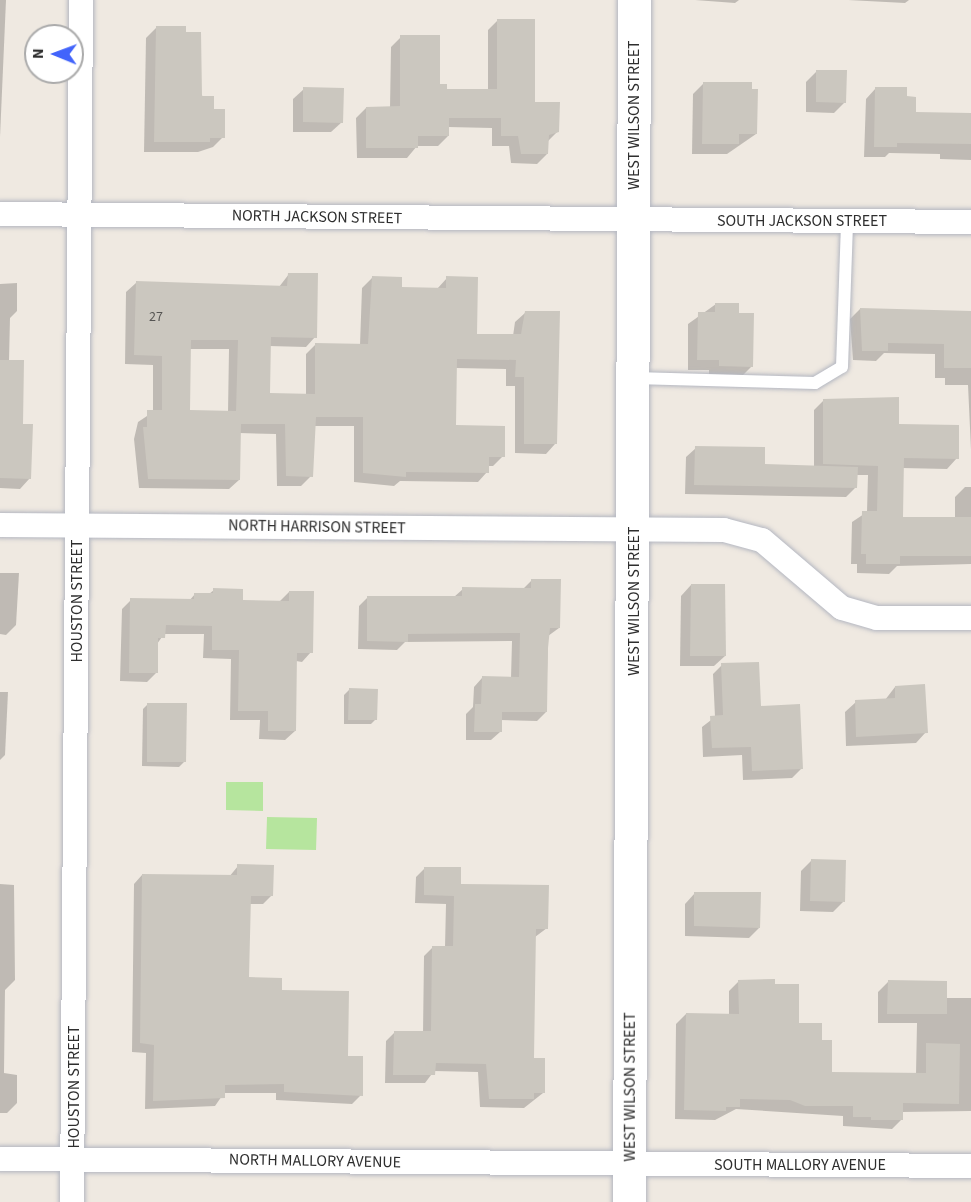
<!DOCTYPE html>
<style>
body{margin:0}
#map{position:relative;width:971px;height:1202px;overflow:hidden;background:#efe9e1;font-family:"Source Sans 3",sans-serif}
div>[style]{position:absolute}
.green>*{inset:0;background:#b6e59e}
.shadow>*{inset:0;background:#0003}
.building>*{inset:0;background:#cbc7bf}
.roads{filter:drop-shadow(0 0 2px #b4b7c1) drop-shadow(0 0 2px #b4b7c1)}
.service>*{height:12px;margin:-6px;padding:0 6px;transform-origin:6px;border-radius:6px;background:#fff}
.minor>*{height:24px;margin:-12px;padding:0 12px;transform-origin:12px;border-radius:12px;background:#fff}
.secondary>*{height:33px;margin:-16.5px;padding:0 16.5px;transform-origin:16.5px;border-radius:16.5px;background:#fff}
span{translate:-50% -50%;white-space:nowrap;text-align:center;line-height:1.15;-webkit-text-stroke:5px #fff;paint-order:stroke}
.number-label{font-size:14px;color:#555452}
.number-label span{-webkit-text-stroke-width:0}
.street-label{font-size:16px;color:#2e2e2e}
.north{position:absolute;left:24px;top:24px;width:60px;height:60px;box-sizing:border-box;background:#fff;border:2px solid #ababab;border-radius:50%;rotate:271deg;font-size:16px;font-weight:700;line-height:24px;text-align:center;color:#2e2e2e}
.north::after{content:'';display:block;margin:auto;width:21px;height:27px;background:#4264fb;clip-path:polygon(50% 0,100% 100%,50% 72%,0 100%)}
</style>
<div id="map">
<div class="green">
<div style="clip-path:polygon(226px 782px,263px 782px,263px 811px,226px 810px)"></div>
<div style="clip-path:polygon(267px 817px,317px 818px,316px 850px,266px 849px)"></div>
</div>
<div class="shadow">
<div style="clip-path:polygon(0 0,6px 0,0 137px)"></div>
<div style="clip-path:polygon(695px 0,739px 0,735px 3px)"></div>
<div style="clip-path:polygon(848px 0,909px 0,905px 3px)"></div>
<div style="clip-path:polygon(498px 20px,533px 103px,558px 131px,547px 142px,547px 154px,537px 164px,511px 163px,509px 146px,492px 146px,492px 128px,448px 127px,448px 136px,438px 146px,417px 146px,407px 158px,357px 158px,356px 118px,366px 108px,390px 108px,391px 47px,401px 37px,446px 91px,488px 91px,488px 30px)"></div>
<div style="clip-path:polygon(156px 28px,212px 110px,223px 137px,213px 147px,198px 152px,144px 152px,146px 38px)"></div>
<div style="clip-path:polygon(817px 71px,845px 102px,834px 113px,806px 112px,806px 82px)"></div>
<div style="clip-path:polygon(704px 83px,756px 134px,727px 154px,692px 154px,693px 94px)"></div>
<div style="clip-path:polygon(876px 88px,905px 98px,914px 114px,971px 115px,971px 160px,940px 159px,940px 154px,889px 153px,885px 157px,864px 157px,866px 99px)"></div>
<div style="clip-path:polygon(304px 89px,342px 122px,331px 132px,293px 132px,293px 99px)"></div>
<div style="clip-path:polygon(evenodd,289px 274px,315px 337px,306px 347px,269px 346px,268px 395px,306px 395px,306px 354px,316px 344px,360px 345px,362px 288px,372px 278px,401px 289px,437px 289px,447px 278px,475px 335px,513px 336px,515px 322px,525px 313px,555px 444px,546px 454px,515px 453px,515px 386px,506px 386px,506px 369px,456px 368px,454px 427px,503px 456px,493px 466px,487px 466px,487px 472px,478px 482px,400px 481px,394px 486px,354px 482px,354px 426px,314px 426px,311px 476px,301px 486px,277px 486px,276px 434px,239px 433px,239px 480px,229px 489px,139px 488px,134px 439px,138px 422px,153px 412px,153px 365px,125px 364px,126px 292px,136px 283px,279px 287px,289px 274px,190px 349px,229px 349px,228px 412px,189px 412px,190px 349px)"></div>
<div style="clip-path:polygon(17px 283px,17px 311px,10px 318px,9px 361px,30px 478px,20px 489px,0 488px,0 284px)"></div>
<div style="clip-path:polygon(716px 304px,737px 314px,752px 366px,741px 377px,709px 376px,709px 370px,688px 370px,688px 324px)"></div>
<div style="clip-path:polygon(860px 309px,971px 312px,971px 450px,968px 385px,945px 385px,945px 378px,935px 378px,935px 354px,884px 353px,876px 361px,853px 360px,850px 319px)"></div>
<div style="clip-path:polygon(824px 400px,898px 425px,957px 458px,947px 469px,902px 468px,901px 518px,955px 518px,955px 497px,965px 487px,971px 487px,971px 564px,897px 566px,889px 574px,857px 573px,857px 564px,851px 564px,852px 522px,867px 512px,868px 475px,856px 475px,855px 488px,846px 497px,685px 494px,686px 457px,696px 448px,764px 465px,814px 467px,814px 410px)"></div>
<div style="clip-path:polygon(0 573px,19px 573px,16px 625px,6px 635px,0 634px)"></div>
<div style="clip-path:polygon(532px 580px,559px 628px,548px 636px,546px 712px,537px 721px,500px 720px,500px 732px,491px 740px,466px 740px,466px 714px,473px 707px,474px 687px,482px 678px,511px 678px,512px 641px,405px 642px,397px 650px,358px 649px,359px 606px,368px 597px,454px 597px,463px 589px,522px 590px)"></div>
<div style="clip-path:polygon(691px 585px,725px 656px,714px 666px,680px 666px,681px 596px)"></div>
<div style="clip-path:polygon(214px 590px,241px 602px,280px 601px,289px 592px,311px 652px,302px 662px,296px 661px,295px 731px,285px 740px,259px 739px,260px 720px,230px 720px,231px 659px,203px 658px,204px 634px,164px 634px,157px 644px,156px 673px,147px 682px,120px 681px,122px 609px,131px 600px,189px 601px,195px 594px,209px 594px)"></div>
<div style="clip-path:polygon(722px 665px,760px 707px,801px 769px,792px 778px,743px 780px,742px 755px,703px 757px,702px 727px,715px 717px,713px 674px)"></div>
<div style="clip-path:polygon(895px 687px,926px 732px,916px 743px,846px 746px,845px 712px,856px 702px,885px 700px)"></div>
<div style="clip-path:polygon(349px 690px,376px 719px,371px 724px,344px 724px,344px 695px)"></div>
<div style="clip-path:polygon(0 692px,8px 692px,5px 755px,0 760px)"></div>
<div style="clip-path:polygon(148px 704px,184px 762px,179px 767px,142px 766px,143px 709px)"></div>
<div style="clip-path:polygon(811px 861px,843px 902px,833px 912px,800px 911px,801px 871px)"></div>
<div style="clip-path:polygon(238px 866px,272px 895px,263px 904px,249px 904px,248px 978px,281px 991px,361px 1095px,352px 1104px,276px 1100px,276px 1093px,224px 1093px,215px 1106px,145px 1109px,146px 1053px,132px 1052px,134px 884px,142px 875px,229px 877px)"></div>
<div style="clip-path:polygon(425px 868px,547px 928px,535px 937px,533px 1060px,543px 1093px,524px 1108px,480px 1107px,478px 1072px,434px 1071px,425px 1083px,385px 1083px,386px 1041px,395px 1032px,423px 1033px,424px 956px,433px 947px,445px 947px,446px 904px,415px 903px,416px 877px)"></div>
<div style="clip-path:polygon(0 884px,14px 885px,15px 980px,5px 990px,4px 1073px,17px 1075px,17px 1103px,7px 1113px,0 1113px)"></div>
<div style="clip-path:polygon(695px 893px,759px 928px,749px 938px,685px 936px,685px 904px)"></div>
<div style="clip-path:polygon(739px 981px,773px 986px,798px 1024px,820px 1042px,831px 1073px,916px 1074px,917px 1023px,878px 1023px,878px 992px,888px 982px,946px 998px,971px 998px,971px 1111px,902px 1112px,902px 1119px,892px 1129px,843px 1126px,843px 1116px,736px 1109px,715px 1120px,675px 1119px,676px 1024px,686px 1014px,729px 1015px,729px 991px)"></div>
</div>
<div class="building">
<div style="clip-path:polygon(497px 19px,535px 19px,535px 102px,560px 102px,559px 132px,549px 135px,548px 154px,521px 154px,518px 136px,501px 136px,501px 118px,449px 118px,449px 136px,418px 136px,418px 148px,366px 148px,366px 107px,400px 106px,400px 35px,440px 35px,440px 84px,447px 84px,447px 89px,497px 89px)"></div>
<div style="clip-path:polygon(156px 26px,186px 26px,186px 32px,201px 32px,202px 96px,214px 96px,214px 109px,225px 109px,225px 138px,210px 138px,210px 142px,154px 142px)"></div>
<div style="clip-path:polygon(816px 70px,847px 70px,846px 103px,816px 102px)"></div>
<div style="clip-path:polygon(703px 82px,752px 82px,752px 89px,758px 89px,757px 134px,739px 134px,739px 144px,702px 144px)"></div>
<div style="clip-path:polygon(303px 87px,344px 88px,343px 123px,303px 122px)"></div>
<div style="clip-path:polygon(875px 87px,907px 87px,907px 96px,916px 97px,916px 112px,971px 113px,971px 144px,897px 143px,897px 147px,874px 147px)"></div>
<div style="clip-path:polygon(evenodd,288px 273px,318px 273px,317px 338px,271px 337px,270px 393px,315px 394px,315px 343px,368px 344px,372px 276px,402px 277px,402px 287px,446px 288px,446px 276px,478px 277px,477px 334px,521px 334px,525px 311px,560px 311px,557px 444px,524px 444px,524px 377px,515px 377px,516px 360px,457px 359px,456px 425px,505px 426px,505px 457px,489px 457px,489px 473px,406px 472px,406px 477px,363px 473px,363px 417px,316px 417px,313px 477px,286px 476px,285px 424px,241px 424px,240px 480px,148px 479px,143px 427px,147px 427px,147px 410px,162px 410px,162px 356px,134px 355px,136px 281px,287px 286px,288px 273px,191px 340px,238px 340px,236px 411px,190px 410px,191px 340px)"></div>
<div style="clip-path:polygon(715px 303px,739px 303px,739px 313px,754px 313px,753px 367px,719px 366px,719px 360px,697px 360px,698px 312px,715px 312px)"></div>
<div style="clip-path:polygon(860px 308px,971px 311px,971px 368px,944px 368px,944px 344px,888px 343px,888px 351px,862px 351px)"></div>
<div style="clip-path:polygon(0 360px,24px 360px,23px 424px,33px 424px,31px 479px,0 478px)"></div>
<div style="clip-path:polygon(899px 397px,899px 424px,959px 425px,959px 459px,904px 458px,903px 517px,971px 517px,971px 556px,900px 556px,900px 564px,866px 564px,866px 554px,861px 554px,862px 511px,877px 511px,878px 466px,823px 464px,823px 399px)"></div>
<div style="clip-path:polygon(695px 446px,765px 447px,765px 464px,858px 467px,857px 488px,694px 485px)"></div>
<div style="clip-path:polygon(531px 579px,561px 579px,560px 628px,550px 628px,548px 648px,547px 712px,502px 712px,502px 732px,474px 732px,475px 704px,481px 704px,482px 676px,519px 677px,520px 633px,408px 634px,408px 642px,367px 641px,367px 596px,462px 596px,462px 587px,531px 588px)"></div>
<div style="clip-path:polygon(691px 584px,725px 584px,726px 656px,690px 656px)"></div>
<div style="clip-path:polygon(213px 588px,243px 589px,243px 600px,289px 601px,289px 591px,314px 591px,313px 653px,297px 653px,296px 731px,268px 731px,268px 711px,238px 711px,239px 650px,212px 650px,212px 626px,166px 625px,165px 638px,158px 638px,158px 673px,129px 673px,130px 598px,194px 599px,194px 593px,213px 593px)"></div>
<div style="clip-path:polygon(759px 662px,761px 706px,800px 704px,803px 769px,752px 771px,751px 747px,712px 748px,710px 716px,723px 715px,721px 663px)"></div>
<div style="clip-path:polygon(925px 684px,928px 733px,856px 737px,855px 700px,895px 698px,895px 686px)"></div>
<div style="clip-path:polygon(349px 688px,378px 689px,377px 720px,348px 720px)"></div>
<div style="clip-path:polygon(147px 703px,187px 703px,186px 762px,147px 762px)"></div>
<div style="clip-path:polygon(811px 859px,846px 860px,845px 902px,810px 901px)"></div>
<div style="clip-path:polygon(237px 864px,274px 865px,273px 896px,251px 896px,249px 977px,282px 978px,282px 990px,349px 991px,348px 1056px,363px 1056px,363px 1096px,284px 1092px,284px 1084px,225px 1085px,225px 1098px,153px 1101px,154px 1045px,140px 1043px,142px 874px,237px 875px)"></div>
<div style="clip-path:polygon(424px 867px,461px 867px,461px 884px,549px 885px,548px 929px,536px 929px,534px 1058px,545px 1058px,545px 1093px,534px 1093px,534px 1099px,489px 1099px,486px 1064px,436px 1063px,435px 1075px,393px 1075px,394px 1031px,431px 1031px,432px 946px,453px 946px,454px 896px,424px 895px)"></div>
<div style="clip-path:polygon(694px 892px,761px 892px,760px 928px,694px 926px)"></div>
<div style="clip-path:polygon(775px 979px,775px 984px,799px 984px,799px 1023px,822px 1023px,822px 1040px,832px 1040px,832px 1072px,926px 1073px,926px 1043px,960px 1044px,959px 1104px,903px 1103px,903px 1120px,871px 1120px,871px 1117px,853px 1117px,853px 1106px,805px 1106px,790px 1100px,740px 1099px,740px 1107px,726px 1107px,726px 1111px,684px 1110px,686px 1013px,739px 1014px,738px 980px)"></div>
<div style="clip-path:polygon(888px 980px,947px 981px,947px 1014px,887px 1014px)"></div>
</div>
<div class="roads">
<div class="service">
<div style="left:634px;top:378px;width:181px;rotate:1.6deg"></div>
<div style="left:815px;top:383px;width:31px;rotate:-31deg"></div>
<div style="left:842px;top:367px;width:146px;rotate:-88deg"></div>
</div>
<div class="minor">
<div style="left:0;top:214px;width:971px;rotate:0.47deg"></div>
<div style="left:0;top:525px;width:724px;rotate:0.4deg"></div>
<div style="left:724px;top:530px;width:39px;rotate:15deg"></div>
<div style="left:762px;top:540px;width:105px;rotate:40.4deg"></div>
<div style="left:842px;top:608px;width:36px;rotate:16deg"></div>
<div style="left:877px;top:618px;width:94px"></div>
<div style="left:0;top:1159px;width:971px;rotate:0.41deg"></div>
<div style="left:72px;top:1202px;width:1202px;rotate:-89.57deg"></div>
</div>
<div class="secondary">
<div style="left:629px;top:1202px;width:1202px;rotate:-89.76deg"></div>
</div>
</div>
<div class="number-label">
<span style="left:156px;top:317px">27</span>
</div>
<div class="street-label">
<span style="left:634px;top:115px;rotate:-90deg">WEST WILSON STREET</span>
<span style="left:317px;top:217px;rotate:1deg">NORTH JACKSON STREET</span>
<span style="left:802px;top:221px">SOUTH JACKSON STREET</span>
<span style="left:317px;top:527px;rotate:1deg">NORTH HARRISON STREET</span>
<span style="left:77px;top:601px;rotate:-90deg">HOUSTON STREET</span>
<span style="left:634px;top:601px;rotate:-90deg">WEST WILSON STREET</span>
<span style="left:74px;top:1087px;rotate:-90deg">HOUSTON STREET</span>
<span style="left:630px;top:1087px;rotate:-90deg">WEST WILSON STREET</span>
<span style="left:315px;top:1161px;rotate:1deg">NORTH MALLORY AVENUE</span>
<span style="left:800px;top:1165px">SOUTH MALLORY AVENUE</span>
</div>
<div class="north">N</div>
</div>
